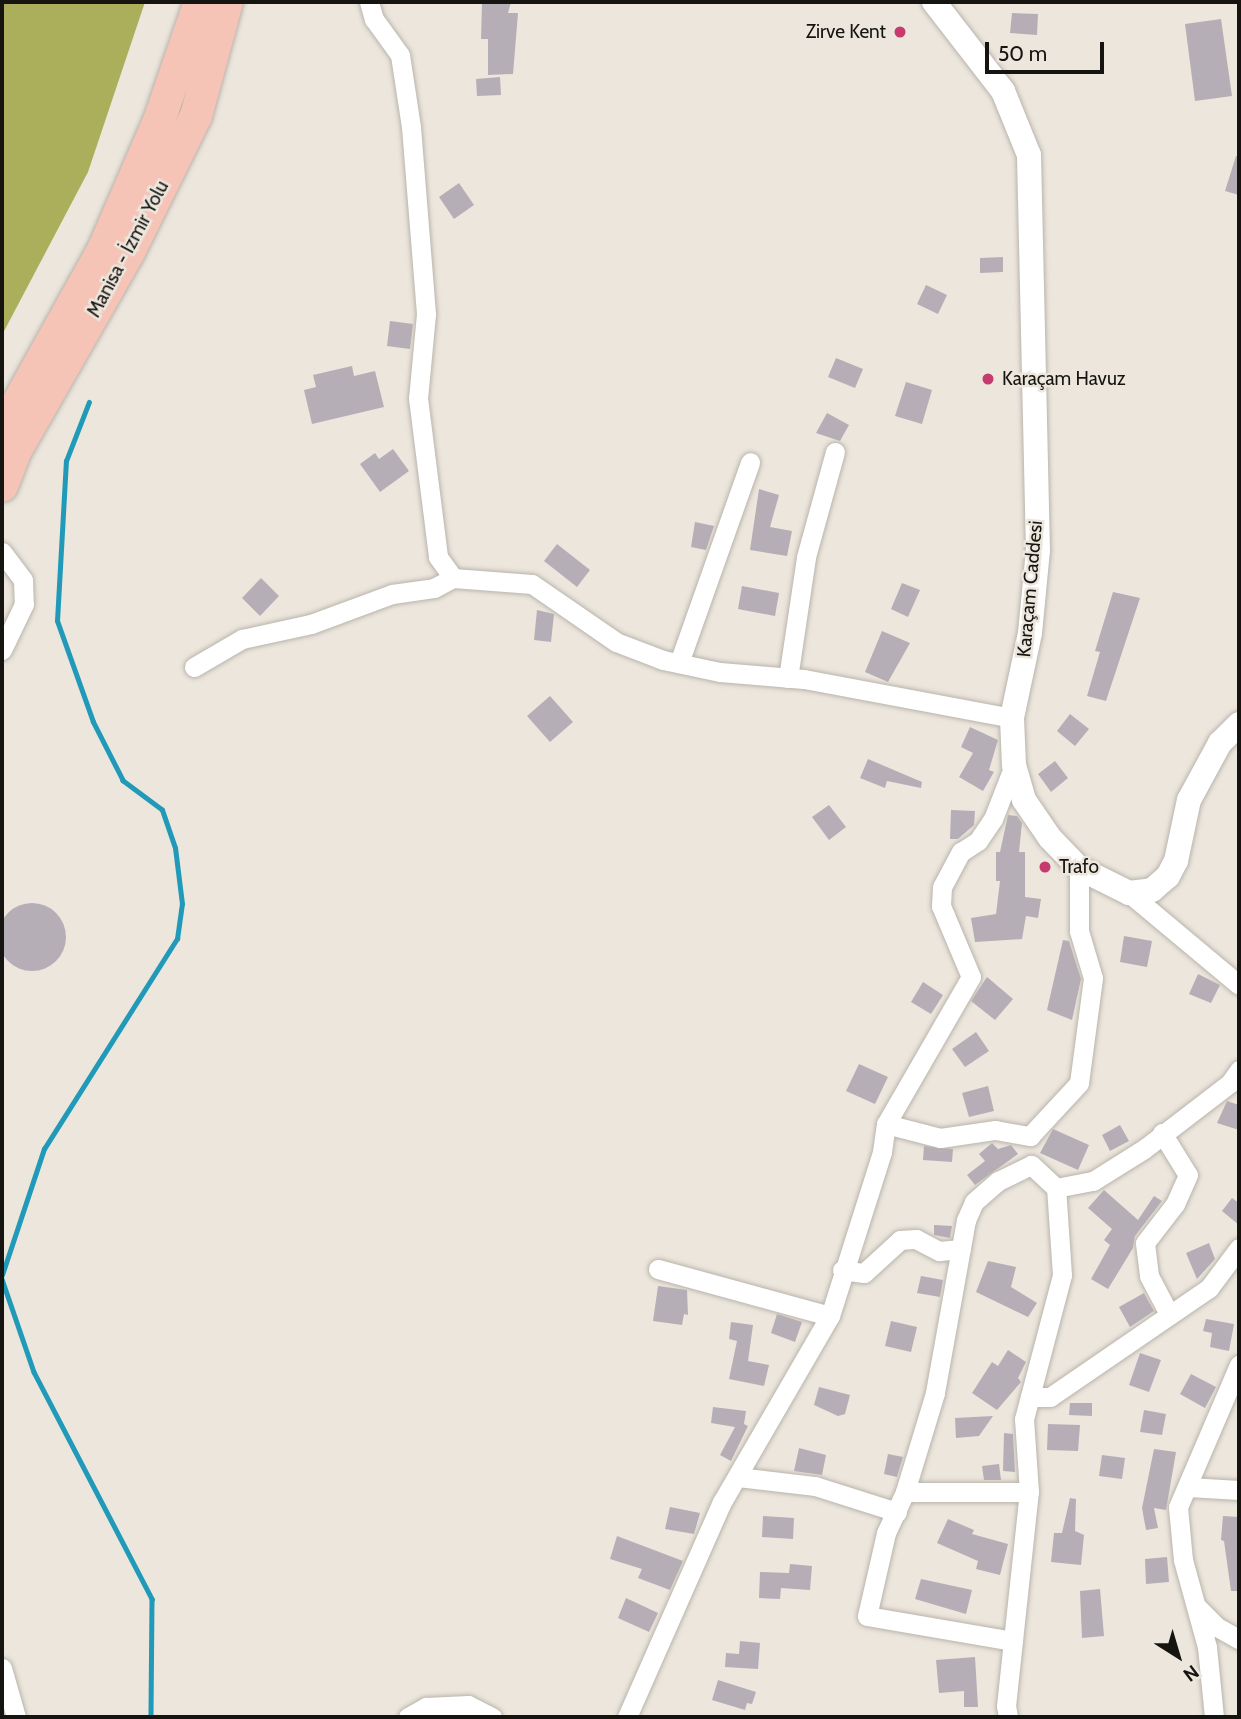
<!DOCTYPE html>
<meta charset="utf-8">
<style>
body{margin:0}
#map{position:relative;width:1241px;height:1719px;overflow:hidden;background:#ece6dd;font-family:Cabin,sans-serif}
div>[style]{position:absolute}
.forest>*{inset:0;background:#abae5a}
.stream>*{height:4.5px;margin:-2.25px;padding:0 2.25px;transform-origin:2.25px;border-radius:2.25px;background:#209ab8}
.building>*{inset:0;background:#b6aeb6}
.round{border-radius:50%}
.roads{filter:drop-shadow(0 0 2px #b9b4ab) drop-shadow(0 0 2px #b9b4ab)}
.minor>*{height:19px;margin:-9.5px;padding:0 9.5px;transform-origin:9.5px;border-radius:9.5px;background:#fff}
.tertiary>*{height:24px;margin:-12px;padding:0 12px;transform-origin:12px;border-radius:12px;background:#fff}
.trunk>*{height:32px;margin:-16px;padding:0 16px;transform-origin:16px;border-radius:16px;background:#f6c3b7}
.dots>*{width:19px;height:19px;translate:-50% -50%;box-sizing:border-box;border:4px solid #ece6dd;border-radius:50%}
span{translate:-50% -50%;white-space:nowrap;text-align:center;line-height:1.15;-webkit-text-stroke:5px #ece6dd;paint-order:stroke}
.poi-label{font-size:19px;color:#161411}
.right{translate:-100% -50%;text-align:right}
.left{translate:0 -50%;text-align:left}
.street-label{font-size:19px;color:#161411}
.frame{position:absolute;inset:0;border:4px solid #161411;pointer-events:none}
.north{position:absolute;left:1143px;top:1621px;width:70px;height:70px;-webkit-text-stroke:5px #ece6dd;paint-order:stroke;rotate:143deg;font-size:19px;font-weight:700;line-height:28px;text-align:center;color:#161411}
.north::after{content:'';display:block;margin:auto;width:24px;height:32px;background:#161411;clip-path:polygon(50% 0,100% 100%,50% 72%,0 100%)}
.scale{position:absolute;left:985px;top:42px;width:119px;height:32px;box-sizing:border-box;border:4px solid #161411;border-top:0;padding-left:9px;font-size:21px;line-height:24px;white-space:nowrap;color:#161411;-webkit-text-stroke:5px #ece6dd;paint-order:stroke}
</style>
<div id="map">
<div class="forest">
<div style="clip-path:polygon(2px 2px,145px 2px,88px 172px,2px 335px)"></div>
</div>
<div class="stream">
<div style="left:2px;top:1275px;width:133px;rotate:-71.6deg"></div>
<div style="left:44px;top:1149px;width:249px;rotate:-57.7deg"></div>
<div style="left:177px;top:939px;width:35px;rotate:-82deg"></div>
<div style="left:182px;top:904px;width:56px;rotate:-97.1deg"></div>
<div style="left:175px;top:848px;width:40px;rotate:-108.9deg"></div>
<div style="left:162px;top:810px;width:49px;rotate:-143.4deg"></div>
<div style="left:123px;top:781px;width:66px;rotate:-117deg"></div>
<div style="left:93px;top:722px;width:107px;rotate:-109.6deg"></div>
<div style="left:57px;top:621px;width:160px;rotate:-86.8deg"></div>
<div style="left:66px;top:461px;width:63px;rotate:-68.7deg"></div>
<div style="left:2px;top:1279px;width:98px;rotate:71deg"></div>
<div style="left:34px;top:1372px;width:256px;rotate:62.5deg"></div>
<div style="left:152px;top:1599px;width:118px;rotate:90.5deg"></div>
</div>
<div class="building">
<div style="clip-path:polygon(482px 2px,511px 2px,508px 13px,518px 13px,513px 74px,488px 75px,488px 39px,481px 39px)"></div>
<div style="clip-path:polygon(1012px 13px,1038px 14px,1037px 35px,1010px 33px)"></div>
<div style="clip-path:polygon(1221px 19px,1232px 96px,1195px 101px,1185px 24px)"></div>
<div style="clip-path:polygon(500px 77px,501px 95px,477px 96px,476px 79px)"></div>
<div style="clip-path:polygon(1236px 156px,1239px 156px,1239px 195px,1225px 191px)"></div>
<div style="clip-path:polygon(459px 183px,474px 205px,454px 219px,439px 197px)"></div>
<div style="clip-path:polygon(1003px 257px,1003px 272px,980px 273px,980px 258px)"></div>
<div style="clip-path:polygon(926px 285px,947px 295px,938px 314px,917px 304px)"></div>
<div style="clip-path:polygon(390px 321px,413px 324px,410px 349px,387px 346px)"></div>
<div style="clip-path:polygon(836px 358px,863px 369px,855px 388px,828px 377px)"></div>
<div style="clip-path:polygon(352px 366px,354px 376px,375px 371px,384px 407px,312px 424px,304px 390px,316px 387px,313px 375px)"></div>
<div style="clip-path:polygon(906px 382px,932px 390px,922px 424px,895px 416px)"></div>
<div style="clip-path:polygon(827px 413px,849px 425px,840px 441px,816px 433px)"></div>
<div style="clip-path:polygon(393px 449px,409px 471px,380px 492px,360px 464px,375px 453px,379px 459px)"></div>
<div style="clip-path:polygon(759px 489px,779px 495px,770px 527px,792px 531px,787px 556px,750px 550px)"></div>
<div style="clip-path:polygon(695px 522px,714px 526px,706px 550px,691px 547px)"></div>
<div style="clip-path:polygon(557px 544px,590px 570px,577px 587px,544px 561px)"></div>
<div style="clip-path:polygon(261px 578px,279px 596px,260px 616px,242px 598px)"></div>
<div style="clip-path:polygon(902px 583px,920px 590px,908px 617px,891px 609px)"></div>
<div style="clip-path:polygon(742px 586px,779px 593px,775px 616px,738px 609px)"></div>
<div style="clip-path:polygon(1113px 592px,1140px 598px,1106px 701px,1087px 696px,1100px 652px,1095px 651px)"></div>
<div style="clip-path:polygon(537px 610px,554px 614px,551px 642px,534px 640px)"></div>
<div style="clip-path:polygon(882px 631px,910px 643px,888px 682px,865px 672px)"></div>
<div style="clip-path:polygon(550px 696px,573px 722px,550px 742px,527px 716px)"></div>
<div style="clip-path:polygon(1070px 714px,1089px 729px,1075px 746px,1057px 731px)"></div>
<div style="clip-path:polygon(970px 727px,998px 740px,989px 770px,994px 772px,983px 791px,959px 777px,973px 753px,961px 747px)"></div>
<div style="clip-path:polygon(868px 759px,922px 782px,921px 788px,887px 781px,885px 788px,860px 778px)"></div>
<div style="clip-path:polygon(1055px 761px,1068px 778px,1051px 792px,1038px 774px)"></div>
<div style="clip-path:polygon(829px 805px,846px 827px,829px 840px,812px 817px)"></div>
<div style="clip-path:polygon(951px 810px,975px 811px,974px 825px,958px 839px,950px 839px)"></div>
<div style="clip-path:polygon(1008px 815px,1017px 816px,1022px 823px,1019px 852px,1025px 852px,1025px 897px,1041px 899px,1038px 918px,1026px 916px,1022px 939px,975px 942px,971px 918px,996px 914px,1000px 881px,996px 881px,996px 852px,1000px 852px)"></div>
<div class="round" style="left:-2px;top:903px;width:68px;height:68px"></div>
<div style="clip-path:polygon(1124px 936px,1152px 941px,1147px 967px,1120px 962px)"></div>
<div style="clip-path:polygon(1063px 940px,1069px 941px,1081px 979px,1072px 1020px,1047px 1010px)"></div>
<div style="clip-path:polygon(1198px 974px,1220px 985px,1211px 1003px,1189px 994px)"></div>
<div style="clip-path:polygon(987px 977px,1013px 999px,995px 1020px,971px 1001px)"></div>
<div style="clip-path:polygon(923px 982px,943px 995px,931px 1014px,911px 1002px)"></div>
<div style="clip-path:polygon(976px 1032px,989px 1051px,965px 1067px,952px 1049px)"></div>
<div style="clip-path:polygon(859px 1064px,888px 1077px,875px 1104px,846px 1091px)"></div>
<div style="clip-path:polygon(988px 1086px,994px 1111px,969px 1117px,962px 1093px)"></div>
<div style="clip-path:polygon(1227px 1101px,1239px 1105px,1239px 1130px,1217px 1123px)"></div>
<div style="clip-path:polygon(1120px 1125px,1129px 1141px,1110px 1151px,1102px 1135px)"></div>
<div style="clip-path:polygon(1053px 1129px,1089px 1145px,1078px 1170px,1040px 1153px)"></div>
<div style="clip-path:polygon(992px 1143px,998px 1149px,1011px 1145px,1018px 1154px,975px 1185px,967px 1175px,985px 1161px,979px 1154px)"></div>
<div style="clip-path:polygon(924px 1146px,953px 1149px,952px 1162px,923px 1160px)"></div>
<div style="clip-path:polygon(1104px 1190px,1138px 1220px,1154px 1196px,1162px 1201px,1135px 1236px,1133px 1248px,1108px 1289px,1091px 1279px,1110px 1245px,1104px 1240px,1112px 1229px,1088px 1208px)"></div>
<div style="clip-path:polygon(1232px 1198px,1239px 1203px,1239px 1225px,1222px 1211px)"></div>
<div style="clip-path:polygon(934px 1225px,952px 1226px,950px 1238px,934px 1235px)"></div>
<div style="clip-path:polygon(1209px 1243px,1215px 1259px,1197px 1279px,1186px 1253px)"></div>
<div style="clip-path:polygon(988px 1261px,1016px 1267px,1011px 1287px,1037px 1303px,1028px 1317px,976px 1292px)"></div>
<div style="clip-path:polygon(921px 1276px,943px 1280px,940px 1297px,917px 1293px)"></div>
<div style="clip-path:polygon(658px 1286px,687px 1290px,688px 1315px,684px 1314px,682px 1325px,653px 1321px)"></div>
<div style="clip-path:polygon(1144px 1293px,1154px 1311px,1130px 1327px,1119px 1307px)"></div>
<div style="clip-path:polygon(777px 1314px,802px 1322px,795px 1342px,771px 1333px)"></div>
<div style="clip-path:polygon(1206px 1319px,1234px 1324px,1229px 1351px,1210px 1347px,1212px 1333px,1203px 1331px)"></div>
<div style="clip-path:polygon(891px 1321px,917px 1327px,911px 1352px,885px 1346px)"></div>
<div style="clip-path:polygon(731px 1322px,753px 1325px,748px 1361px,769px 1365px,764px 1386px,729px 1379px,737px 1341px,729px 1339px)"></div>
<div style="clip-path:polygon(1008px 1350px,1026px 1362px,1018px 1378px,1021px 1382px,997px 1410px,972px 1393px,992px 1362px,998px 1366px)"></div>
<div style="clip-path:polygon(1140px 1353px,1161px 1360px,1149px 1392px,1129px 1385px)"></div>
<div style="clip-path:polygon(1191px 1374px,1216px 1387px,1205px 1408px,1180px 1394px)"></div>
<div style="clip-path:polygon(819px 1387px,850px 1395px,845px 1414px,838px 1416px,814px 1405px)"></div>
<div style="clip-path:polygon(1070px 1403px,1092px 1403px,1092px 1416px,1069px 1415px)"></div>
<div style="clip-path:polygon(713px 1407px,746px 1411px,744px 1424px,748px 1426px,731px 1461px,720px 1455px,735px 1427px,711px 1423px)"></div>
<div style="clip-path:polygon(1144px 1410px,1166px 1414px,1162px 1435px,1140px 1432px)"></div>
<div style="clip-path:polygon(993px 1416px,979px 1436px,956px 1438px,955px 1418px)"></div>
<div style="clip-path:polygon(1048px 1424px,1080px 1425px,1078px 1451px,1047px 1450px)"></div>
<div style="clip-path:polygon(1004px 1433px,1013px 1434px,1015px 1472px,1003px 1471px)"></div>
<div style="clip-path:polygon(799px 1448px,826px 1455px,822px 1475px,794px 1471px)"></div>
<div style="clip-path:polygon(1154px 1449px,1176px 1452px,1166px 1510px,1154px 1508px,1158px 1528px,1146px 1530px,1142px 1508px)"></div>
<div style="clip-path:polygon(888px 1454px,903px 1457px,897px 1477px,884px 1474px)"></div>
<div style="clip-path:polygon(1102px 1455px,1125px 1458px,1122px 1479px,1099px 1476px)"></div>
<div style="clip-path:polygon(999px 1464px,1001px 1480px,984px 1480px,982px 1466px)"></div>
<div style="clip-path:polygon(1070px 1498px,1076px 1499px,1075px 1531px,1084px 1535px,1081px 1565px,1051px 1562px,1054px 1533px,1062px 1533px)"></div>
<div style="clip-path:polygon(670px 1507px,700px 1513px,694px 1534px,665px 1529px)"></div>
<div style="clip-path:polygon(763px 1516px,794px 1518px,793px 1539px,762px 1537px)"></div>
<div style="clip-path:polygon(1223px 1516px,1239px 1517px,1239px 1591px,1231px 1591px,1224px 1541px,1221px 1540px)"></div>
<div style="clip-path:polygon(948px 1519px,974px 1530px,972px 1534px,1008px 1544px,1000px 1575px,976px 1569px,978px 1561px,937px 1543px)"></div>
<div style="clip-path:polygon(617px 1536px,683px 1561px,670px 1590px,638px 1578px,642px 1569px,610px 1559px)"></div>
<div style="clip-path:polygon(1167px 1557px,1169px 1582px,1146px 1584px,1145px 1559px)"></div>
<div style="clip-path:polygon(790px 1564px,812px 1566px,810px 1590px,781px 1588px,780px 1599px,759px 1598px,760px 1572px,789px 1573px)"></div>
<div style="clip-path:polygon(921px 1579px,972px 1590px,966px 1614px,915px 1599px)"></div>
<div style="clip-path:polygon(1100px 1589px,1104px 1636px,1082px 1638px,1080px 1591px)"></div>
<div style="clip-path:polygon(626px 1598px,658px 1613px,649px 1632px,618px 1618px)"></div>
<div style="clip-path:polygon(740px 1641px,760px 1643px,758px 1669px,725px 1667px,726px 1653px,739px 1654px)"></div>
<div style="clip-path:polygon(975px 1657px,978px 1707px,964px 1707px,964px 1691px,939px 1693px,936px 1660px)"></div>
<div style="clip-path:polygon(718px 1680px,756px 1692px,752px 1704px,747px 1703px,745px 1710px,712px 1700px)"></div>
</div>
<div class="roads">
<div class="minor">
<div style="left:369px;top:2px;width:18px;rotate:74deg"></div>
<div style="left:374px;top:19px;width:44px;rotate:54.2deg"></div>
<div style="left:400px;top:55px;width:73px;rotate:81.3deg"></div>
<div style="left:411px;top:127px;width:188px;rotate:85.4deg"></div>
<div style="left:426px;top:314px;width:84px;rotate:95.4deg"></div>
<div style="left:418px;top:398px;width:160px;rotate:82.8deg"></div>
<div style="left:438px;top:557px;width:26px;rotate:54deg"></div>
<div style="left:453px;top:578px;width:79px;rotate:4.3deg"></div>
<div style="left:532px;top:584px;width:102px;rotate:34.6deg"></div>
<div style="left:616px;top:642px;width:50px;rotate:21deg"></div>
<div style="left:663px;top:660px;width:58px;rotate:11.9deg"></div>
<div style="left:720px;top:672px;width:84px;rotate:4.8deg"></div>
<div style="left:804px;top:679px;width:212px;rotate:10.6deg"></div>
<div style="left:2px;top:552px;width:35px;rotate:53deg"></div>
<div style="left:23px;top:580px;width:24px;rotate:88deg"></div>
<div style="left:24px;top:604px;width:51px;rotate:115.6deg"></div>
<div style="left:679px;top:663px;width:213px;rotate:-70.5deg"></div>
<div style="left:194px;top:667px;width:56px;rotate:-30.3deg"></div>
<div style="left:242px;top:639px;width:71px;rotate:-12.3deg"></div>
<div style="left:311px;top:624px;width:86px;rotate:-20.3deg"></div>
<div style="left:392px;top:594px;width:42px;rotate:-8.1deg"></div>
<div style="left:434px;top:588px;width:21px;rotate:-28deg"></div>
<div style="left:788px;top:678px;width:122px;rotate:-81.5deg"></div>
<div style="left:806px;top:557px;width:109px;rotate:-74.6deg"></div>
<div style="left:1129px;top:893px;width:143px;rotate:39.9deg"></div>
<div style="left:886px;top:1124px;width:56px;rotate:14.5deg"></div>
<div style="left:940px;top:1138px;width:56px;rotate:-8.3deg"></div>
<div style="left:995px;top:1130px;width:36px;rotate:10deg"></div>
<div style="left:1030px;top:1136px;width:72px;rotate:-47.2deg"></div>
<div style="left:1079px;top:1083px;width:106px;rotate:-82.4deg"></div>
<div style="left:1093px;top:978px;width:49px;rotate:-106.6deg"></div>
<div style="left:1079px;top:931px;width:63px;rotate:-90deg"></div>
<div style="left:1162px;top:1133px;width:49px;rotate:58.2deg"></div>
<div style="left:1188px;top:1175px;width:32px;rotate:114deg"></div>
<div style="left:1175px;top:1204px;width:49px;rotate:127.6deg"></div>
<div style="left:1145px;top:1243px;width:33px;rotate:83deg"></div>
<div style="left:1149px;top:1276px;width:43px;rotate:62.2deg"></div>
<div style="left:1056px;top:1188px;width:38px;rotate:-11deg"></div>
<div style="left:1093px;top:1181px;width:60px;rotate:-32.1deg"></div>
<div style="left:1144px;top:1149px;width:108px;rotate:-37.5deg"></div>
<div style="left:1230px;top:1083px;width:16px;rotate:-55deg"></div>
<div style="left:658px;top:1269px;width:178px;rotate:15.3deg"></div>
<div style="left:842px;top:1270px;width:22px;rotate:8deg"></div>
<div style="left:864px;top:1273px;width:49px;rotate:-42.5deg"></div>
<div style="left:900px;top:1240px;width:16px;rotate:-4deg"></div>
<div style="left:916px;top:1239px;width:26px;rotate:28deg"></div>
<div style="left:939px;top:1251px;width:22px;rotate:-5deg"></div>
<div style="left:1030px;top:1397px;width:20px"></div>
<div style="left:1050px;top:1397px;width:193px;rotate:-34.4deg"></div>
<div style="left:1209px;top:1288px;width:50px;rotate:-53.1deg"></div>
<div style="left:738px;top:1477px;width:78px;rotate:6.7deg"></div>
<div style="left:815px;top:1486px;width:86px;rotate:17.6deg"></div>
<div style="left:1188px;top:1487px;width:51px;rotate:3.4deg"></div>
<div style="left:905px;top:1492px;width:124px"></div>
<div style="left:1196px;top:1606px;width:30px;rotate:45deg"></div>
<div style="left:1217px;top:1627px;width:25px;rotate:29deg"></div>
<div style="left:2px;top:1668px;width:51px;rotate:74.1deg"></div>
<div style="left:408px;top:1717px;width:21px;rotate:-29deg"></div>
<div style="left:426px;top:1707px;width:42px;rotate:-2.7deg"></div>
<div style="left:468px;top:1705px;width:27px;rotate:27deg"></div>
<div style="left:627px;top:1717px;width:235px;rotate:-66.2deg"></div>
<div style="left:722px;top:1502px;width:215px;rotate:-59.9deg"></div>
<div style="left:830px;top:1316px;width:172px;rotate:-72.4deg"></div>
<div style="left:882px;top:1152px;width:28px;rotate:-82deg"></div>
<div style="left:886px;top:1124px;width:170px;rotate:-60deg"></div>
<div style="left:971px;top:977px;width:77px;rotate:-112.9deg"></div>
<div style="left:941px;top:906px;width:19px;rotate:-87deg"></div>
<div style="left:942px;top:887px;width:40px;rotate:-62deg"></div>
<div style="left:961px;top:852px;width:20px;rotate:-33deg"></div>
<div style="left:978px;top:841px;width:27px;rotate:-56deg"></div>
<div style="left:993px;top:819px;width:58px;rotate:-68.7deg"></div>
<div style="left:1008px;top:1717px;width:11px;rotate:-100deg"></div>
<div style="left:1006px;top:1706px;width:215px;rotate:-83.9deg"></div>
<div style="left:1029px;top:1492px;width:73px;rotate:-93.9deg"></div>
<div style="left:1024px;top:1419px;width:149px;rotate:-75.2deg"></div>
<div style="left:1062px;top:1275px;width:87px;rotate:-93.9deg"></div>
<div style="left:1056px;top:1188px;width:34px;rotate:-137deg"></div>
<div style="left:1031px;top:1165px;width:37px;rotate:154deg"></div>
<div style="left:998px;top:1181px;width:32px;rotate:139deg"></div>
<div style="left:974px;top:1202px;width:20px;rotate:114deg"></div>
<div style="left:966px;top:1220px;width:176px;rotate:100.2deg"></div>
<div style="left:935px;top:1393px;width:103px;rotate:106.9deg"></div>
<div style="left:905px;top:1492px;width:45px;rotate:114.9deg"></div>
<div style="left:886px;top:1533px;width:85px;rotate:102.9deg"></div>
<div style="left:867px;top:1616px;width:148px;rotate:9.7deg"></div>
<div style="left:1214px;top:1717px;width:70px;rotate:-95.7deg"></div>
<div style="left:1207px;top:1647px;width:90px;rotate:-105.4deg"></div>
<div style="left:1183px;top:1560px;width:53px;rotate:-95.4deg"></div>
<div style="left:1178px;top:1507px;width:155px;rotate:-66.8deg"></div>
</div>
<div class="tertiary">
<div style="left:934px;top:2px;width:113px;rotate:52.2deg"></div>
<div style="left:1003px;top:91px;width:69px;rotate:67.9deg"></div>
<div style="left:1029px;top:155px;width:395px;rotate:88.7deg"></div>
<div style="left:1038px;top:550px;width:83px;rotate:95.5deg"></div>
<div style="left:1030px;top:633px;width:87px;rotate:102deg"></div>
<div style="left:1012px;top:718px;width:47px;rotate:87.6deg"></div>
<div style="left:1014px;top:765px;width:36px;rotate:74deg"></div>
<div style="left:1024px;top:800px;width:46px;rotate:55.6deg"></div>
<div style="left:1050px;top:838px;width:42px;rotate:46deg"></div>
<div style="left:1079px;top:868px;width:56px;rotate:26.6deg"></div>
<div style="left:1129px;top:893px;width:23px;rotate:-7deg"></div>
<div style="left:1152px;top:890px;width:21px;rotate:-41deg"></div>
<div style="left:1168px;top:876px;width:17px;rotate:-62deg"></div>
<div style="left:1176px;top:861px;width:62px;rotate:-78deg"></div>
<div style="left:1189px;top:800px;width:65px;rotate:-61.5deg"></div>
<div style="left:1220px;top:743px;width:27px;rotate:-45deg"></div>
</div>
<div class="trunk">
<div style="left:5px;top:426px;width:204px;rotate:-60.9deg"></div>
<div style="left:104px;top:248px;width:138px;rotate:-66.6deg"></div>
<div style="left:159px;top:121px;width:126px;rotate:-71deg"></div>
<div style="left:2px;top:486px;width:36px;rotate:-69deg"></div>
<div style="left:15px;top:452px;width:230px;rotate:-60.3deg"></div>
<div style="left:129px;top:252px;width:152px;rotate:-63.8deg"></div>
<div style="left:196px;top:116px;width:118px;rotate:-74.8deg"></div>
</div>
</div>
<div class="dots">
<div style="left:900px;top:32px;background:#c63a6e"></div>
<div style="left:988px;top:379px;background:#c63a6e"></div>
<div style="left:1045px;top:867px;background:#c63a6e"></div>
</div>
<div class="poi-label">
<span class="right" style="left:886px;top:32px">Zirve Kent</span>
<span class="left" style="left:1002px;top:379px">Karaçam Havuz</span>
<span class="left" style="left:1059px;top:867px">Trafo</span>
</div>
<div class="street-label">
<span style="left:128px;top:249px;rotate:-62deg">Manisa - İzmir Yolu</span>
<span style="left:1030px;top:589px;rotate:-85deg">Karaçam Caddesi</span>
</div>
<div class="frame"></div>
<div class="north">N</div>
<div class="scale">50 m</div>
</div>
